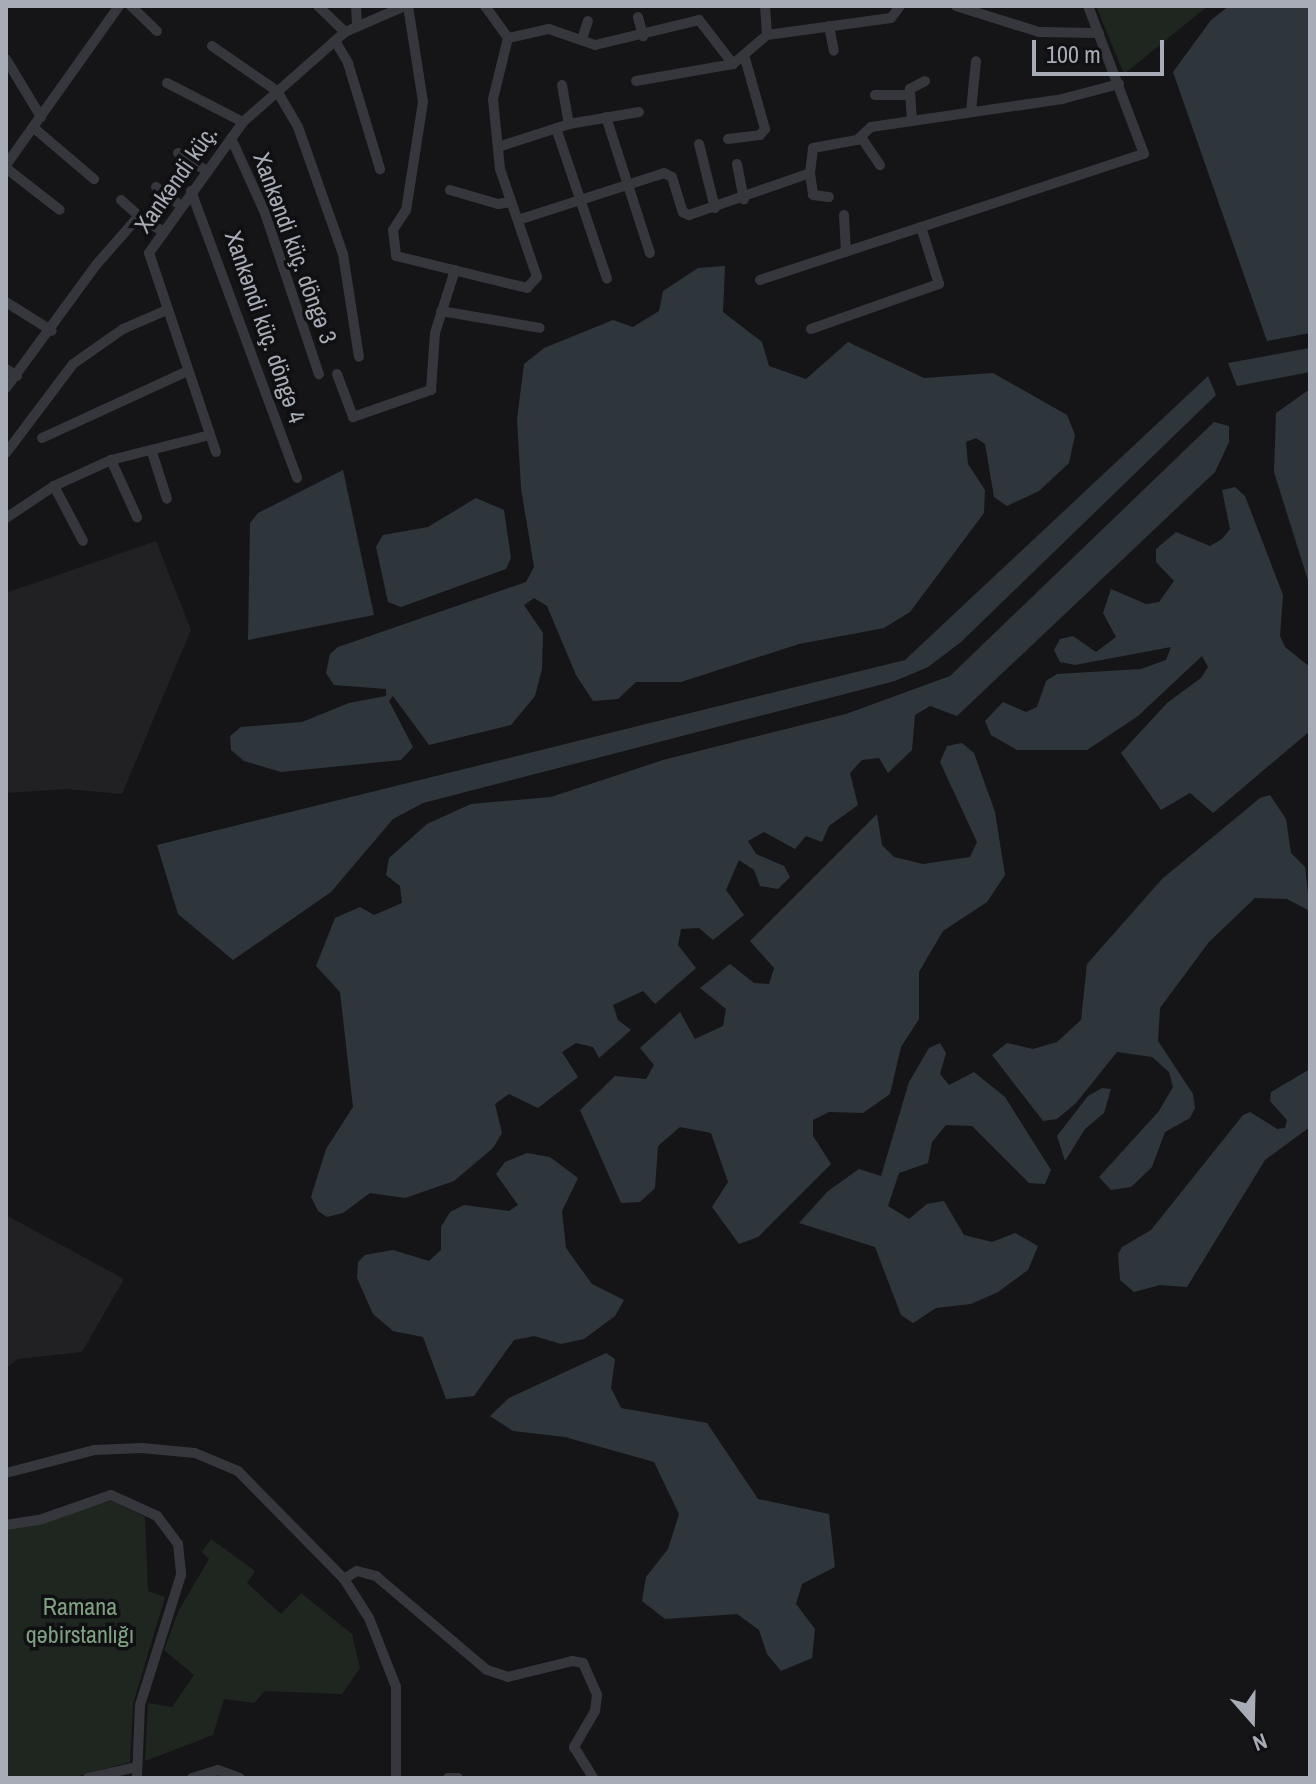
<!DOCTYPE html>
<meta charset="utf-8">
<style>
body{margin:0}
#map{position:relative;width:1316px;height:1784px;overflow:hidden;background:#151517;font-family:"Archivo Narrow",sans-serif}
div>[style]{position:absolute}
.built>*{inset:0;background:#212124}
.green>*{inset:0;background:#1f2620}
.water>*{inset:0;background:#2e363c}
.minor>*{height:10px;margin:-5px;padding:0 5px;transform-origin:5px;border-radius:5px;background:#36373c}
span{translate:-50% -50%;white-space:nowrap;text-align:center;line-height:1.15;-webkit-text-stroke:7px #101012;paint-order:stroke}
.street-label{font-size:24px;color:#a8acb6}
.park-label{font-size:24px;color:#80a082}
.frame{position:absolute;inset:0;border:8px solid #a8acb6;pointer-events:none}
.north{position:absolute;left:1212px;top:1680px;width:80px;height:80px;-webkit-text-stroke:6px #101012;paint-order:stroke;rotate:160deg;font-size:22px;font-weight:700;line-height:32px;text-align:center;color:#a8acb6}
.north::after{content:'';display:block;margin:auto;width:28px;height:36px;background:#a8acb6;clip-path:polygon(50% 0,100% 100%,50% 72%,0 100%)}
.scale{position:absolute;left:1032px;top:40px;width:132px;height:36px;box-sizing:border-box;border:4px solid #a8acb6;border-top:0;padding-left:10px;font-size:24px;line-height:28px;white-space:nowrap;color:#a8acb6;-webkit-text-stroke:6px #101012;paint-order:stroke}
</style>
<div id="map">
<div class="built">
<div style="clip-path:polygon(156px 541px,191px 630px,122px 794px,68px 789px,6px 793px,6px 593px)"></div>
<div style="clip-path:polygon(6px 1215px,124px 1279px,82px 1352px,18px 1359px,6px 1368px)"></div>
</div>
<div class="green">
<div style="clip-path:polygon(1096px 6px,1208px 6px,1124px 74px)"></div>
<div style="clip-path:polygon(112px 1501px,145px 1517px,148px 1591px,165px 1597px,133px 1704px,130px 1762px,71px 1778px,6px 1778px,6px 1530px)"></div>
<div style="clip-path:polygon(211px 1539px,255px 1571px,247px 1583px,281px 1614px,301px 1593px,352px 1634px,360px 1668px,342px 1694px,265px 1691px,254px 1703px,224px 1699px,213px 1735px,145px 1761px,148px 1703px,172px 1707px,194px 1675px,164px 1650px,179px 1610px,209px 1559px,202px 1552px)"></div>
</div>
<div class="water">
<div style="clip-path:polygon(1229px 6px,1310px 6px,1310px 333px,1267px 341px,1173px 72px,1211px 20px)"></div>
<div style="clip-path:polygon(725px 266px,723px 312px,762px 342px,769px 366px,806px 379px,848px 342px,924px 378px,993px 373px,1067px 415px,1075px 435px,1069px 463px,1039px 491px,1007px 506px,994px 497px,985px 444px,976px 438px,966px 442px,968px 464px,985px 490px,984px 513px,910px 612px,884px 628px,799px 644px,681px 682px,636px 682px,618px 699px,593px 701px,576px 675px,547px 606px,534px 598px,524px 605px,543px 633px,542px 669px,535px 696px,511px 725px,429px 745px,393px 696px,389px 701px,413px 747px,401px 760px,281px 772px,244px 761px,231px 750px,230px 736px,241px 727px,302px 722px,349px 703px,386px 696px,386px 689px,334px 685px,326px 673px,330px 654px,338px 647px,526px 582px,534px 567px,521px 488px,517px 419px,524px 364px,544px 348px,613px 320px,633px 327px,659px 311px,663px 291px,698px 268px)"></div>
<div style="clip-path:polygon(1310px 348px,1310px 372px,1237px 386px,1228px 363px)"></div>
<div style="clip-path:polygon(1208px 376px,1216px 395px,961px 642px,928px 667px,895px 681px,423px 803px,393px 819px,331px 892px,233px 960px,178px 914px,157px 845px,905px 660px)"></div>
<div style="clip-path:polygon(1310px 389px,1310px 587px,1274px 472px,1276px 413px)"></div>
<div style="clip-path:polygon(1214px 422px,1229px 426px,1229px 442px,1215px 472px,957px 716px,930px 706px,915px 715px,912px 750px,888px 773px,879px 758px,862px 760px,850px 773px,858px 805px,829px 826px,822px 842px,806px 836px,795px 849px,764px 832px,748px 841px,756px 854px,784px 866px,790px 877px,778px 889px,760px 886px,754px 870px,739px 860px,726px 890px,744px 915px,713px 940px,699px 928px,681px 929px,678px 945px,696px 968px,655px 1004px,643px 991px,613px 1005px,618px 1020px,631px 1030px,599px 1058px,593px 1047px,576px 1043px,562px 1052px,578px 1077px,538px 1108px,509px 1094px,495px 1104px,502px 1133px,493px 1148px,454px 1181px,405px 1198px,370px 1193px,343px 1213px,327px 1217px,318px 1211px,311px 1197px,326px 1149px,353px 1107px,340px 992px,316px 966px,335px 918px,360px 907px,374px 915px,402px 903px,400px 886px,386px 875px,389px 858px,427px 824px,471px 804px,551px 797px,663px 760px,846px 714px,950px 676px)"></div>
<div style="clip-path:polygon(343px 470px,374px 615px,248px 640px,250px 523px,258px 513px)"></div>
<div style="clip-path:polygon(1235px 487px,1245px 496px,1283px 595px,1280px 636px,1285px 647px,1310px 667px,1310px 731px,1213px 813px,1190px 793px,1161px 810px,1121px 753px,1167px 703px,1201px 678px,1208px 667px,1202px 656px,1138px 716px,1087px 750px,1017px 750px,991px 735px,985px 721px,1003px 702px,1026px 712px,1037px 707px,1046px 681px,1057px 674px,1141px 669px,1166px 660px,1171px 647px,1075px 665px,1060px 662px,1054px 650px,1060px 639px,1073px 636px,1096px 652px,1116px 637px,1103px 613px,1111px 589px,1146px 604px,1159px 602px,1174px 581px,1156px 562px,1156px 549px,1176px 532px,1210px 546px,1222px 539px,1230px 529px,1222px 490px)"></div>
<div style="clip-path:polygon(476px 498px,504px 510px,511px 558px,506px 569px,401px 607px,388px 602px,376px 547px,383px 535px,428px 527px)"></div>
<div style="clip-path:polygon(962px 743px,974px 753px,995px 812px,1005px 875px,987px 902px,943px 931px,919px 972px,919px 1019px,901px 1047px,890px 1094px,863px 1113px,829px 1112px,813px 1120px,813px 1136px,831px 1164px,758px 1237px,739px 1244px,712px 1207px,728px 1182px,711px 1133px,680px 1127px,658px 1146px,655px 1188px,640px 1202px,621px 1203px,580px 1110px,615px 1076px,646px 1079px,654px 1065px,640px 1048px,680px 1012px,695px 1039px,723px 1026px,726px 1009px,700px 988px,730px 964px,754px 983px,769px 984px,774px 968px,750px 941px,877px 814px,882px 845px,894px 857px,923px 864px,970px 857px,977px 842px,940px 762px,947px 746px)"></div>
<div style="clip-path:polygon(1270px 795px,1286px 819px,1291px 853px,1305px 867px,1310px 911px,1287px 899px,1255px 898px,1209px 942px,1160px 1008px,1158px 1041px,1193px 1094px,1195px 1108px,1190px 1118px,1165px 1132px,1152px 1167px,1131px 1187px,1111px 1190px,1099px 1177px,1159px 1111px,1173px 1087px,1169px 1072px,1152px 1057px,1117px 1052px,1076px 1103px,1057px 1119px,1043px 1121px,992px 1055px,1007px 1043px,1033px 1049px,1057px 1042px,1081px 1020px,1087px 964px,1162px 879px,1260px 798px)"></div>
<div style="clip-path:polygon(940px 1043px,946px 1053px,940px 1074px,949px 1085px,974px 1072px,1005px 1097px,1051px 1170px,1045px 1184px,1029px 1183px,972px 1126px,946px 1125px,932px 1142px,928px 1163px,899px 1173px,888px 1206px,909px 1219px,927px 1204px,944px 1201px,964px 1235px,992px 1242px,1015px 1233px,1038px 1246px,1028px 1270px,998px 1292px,971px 1304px,936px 1308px,913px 1323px,901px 1315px,875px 1247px,799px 1223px,828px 1191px,859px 1169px,881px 1176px,909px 1082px,929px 1048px)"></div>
<div style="clip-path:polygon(1310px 1069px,1310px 1127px,1265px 1160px,1187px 1287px,1160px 1285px,1134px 1292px,1120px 1280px,1118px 1254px,1122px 1247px,1151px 1230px,1243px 1115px,1250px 1112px,1277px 1129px,1285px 1128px,1287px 1120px,1270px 1101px,1271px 1092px)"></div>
<div style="clip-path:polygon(1102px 1088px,1111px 1089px,1104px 1113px,1085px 1129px,1065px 1161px,1057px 1136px,1088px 1096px)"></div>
<div style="clip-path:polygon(527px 1153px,550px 1157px,578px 1178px,562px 1211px,566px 1248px,592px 1284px,624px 1300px,615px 1316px,584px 1339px,561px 1344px,534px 1336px,514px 1340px,474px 1396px,446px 1399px,423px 1337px,393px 1331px,373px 1314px,357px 1278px,358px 1262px,365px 1255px,393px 1250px,429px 1261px,441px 1250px,441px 1227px,450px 1212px,464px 1205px,509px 1211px,518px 1205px,496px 1174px,505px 1162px)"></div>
<div style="clip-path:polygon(606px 1353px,615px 1359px,611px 1388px,621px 1408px,707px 1423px,758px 1499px,829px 1514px,835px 1567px,802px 1584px,796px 1604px,815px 1629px,812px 1658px,781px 1671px,767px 1654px,759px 1630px,737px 1614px,665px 1619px,642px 1601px,646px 1577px,668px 1549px,679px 1514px,654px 1462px,565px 1437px,513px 1431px,490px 1416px,509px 1398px)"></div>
</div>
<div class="minor">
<div style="left:131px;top:6px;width:36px;rotate:44deg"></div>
<div style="left:318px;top:6px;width:37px;rotate:44deg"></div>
<div style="left:356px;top:6px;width:19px;rotate:87deg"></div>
<div style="left:408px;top:6px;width:97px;rotate:81.1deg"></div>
<div style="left:423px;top:102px;width:109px;rotate:98.9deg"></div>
<div style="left:406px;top:210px;width:24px;rotate:123deg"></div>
<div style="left:393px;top:230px;width:26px;rotate:83deg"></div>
<div style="left:396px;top:256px;width:135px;rotate:13.7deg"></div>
<div style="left:527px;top:288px;width:15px;rotate:-48deg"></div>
<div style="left:537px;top:277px;width:114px;rotate:-108.9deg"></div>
<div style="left:500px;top:169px;width:70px;rotate:-95.7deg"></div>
<div style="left:493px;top:99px;width:63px;rotate:-76.2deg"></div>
<div style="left:485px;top:6px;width:39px;rotate:54deg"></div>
<div style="left:508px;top:38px;width:42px;rotate:-12.4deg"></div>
<div style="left:549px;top:29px;width:49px;rotate:19.2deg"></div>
<div style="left:595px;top:45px;width:107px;rotate:-13.5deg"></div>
<div style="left:699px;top:20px;width:56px;rotate:52.3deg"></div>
<div style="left:733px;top:64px;width:45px;rotate:-40.5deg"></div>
<div style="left:767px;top:35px;width:125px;rotate:-7.8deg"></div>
<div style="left:891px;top:18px;width:15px;rotate:-53deg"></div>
<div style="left:765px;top:6px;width:29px;rotate:86deg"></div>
<div style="left:956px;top:6px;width:87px;rotate:17.4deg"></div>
<div style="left:1039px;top:32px;width:60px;rotate:1deg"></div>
<div style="left:638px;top:17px;width:20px;rotate:75deg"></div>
<div style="left:829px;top:26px;width:25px;rotate:79deg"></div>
<div style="left:582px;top:39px;width:19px;rotate:-72deg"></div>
<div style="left:335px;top:41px;width:26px;rotate:59deg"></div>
<div style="left:348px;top:63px;width:111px;rotate:73.2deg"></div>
<div style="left:212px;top:46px;width:79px;rotate:34.7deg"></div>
<div style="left:277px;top:91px;width:42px;rotate:59.7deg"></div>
<div style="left:298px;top:127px;width:135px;rotate:70.5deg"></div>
<div style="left:343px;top:254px;width:104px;rotate:81.2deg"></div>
<div style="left:6px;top:59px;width:68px;rotate:58.9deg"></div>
<div style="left:636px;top:81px;width:98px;rotate:-9.9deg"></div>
<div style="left:167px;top:83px;width:85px;rotate:27.2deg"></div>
<div style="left:562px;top:85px;width:40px;rotate:80deg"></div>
<div style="left:875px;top:95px;width:35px"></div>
<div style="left:971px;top:111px;width:50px;rotate:-84.3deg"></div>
<div style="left:606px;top:117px;width:143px;rotate:72.1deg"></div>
<div style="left:912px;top:120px;width:31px;rotate:-94deg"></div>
<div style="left:910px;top:89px;width:17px;rotate:-28deg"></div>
<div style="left:34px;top:128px;width:79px;rotate:40.4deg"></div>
<div style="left:556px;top:128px;width:159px;rotate:71.3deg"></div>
<div style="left:861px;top:137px;width:34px;rotate:56deg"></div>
<div style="left:231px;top:138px;width:82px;rotate:65.6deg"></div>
<div style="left:265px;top:213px;width:170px;rotate:71.5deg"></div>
<div style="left:728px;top:139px;width:32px;rotate:-7deg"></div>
<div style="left:760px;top:135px;width:8px;rotate:-50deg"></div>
<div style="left:765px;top:129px;width:77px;rotate:-105.8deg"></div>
<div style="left:699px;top:144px;width:66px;rotate:76deg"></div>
<div style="left:498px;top:147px;width:75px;rotate:-17.9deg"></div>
<div style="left:569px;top:124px;width:71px;rotate:-9.7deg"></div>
<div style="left:178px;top:153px;width:34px;rotate:32deg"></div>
<div style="left:737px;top:164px;width:36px;rotate:79deg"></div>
<div style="left:6px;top:165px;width:195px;rotate:-54.6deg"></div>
<div style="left:6px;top:168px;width:68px;rotate:37.9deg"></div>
<div style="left:810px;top:173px;width:22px;rotate:82deg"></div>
<div style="left:813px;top:195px;width:16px;rotate:7deg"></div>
<div style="left:156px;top:187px;width:30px;rotate:37deg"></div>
<div style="left:450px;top:190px;width:50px;rotate:16.3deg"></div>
<div style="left:498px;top:204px;width:13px;rotate:-9deg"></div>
<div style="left:191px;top:191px;width:306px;rotate:69.7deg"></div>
<div style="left:121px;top:200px;width:24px;rotate:42deg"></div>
<div style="left:844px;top:215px;width:37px;rotate:87deg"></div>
<div style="left:518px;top:220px;width:153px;rotate:-17.8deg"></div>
<div style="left:664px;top:173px;width:9px;rotate:27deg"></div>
<div style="left:672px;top:177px;width:37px;rotate:73deg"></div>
<div style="left:683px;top:212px;width:7px;rotate:27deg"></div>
<div style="left:689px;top:215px;width:128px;rotate:-19.1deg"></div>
<div style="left:810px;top:173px;width:25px;rotate:-83deg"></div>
<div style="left:813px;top:148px;width:45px;rotate:-10.3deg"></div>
<div style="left:857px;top:140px;width:19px;rotate:-43deg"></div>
<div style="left:871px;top:127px;width:193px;rotate:-8.3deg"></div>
<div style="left:1062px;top:99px;width:59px;rotate:-14.7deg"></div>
<div style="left:760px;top:280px;width:404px;rotate:-18.2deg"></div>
<div style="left:1144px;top:154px;width:158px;rotate:-110.7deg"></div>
<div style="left:6px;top:302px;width:54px;rotate:32.2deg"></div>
<div style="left:441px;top:311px;width:100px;rotate:9.7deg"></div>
<div style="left:811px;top:329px;width:136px;rotate:-19.4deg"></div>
<div style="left:939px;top:284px;width:60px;rotate:-107.5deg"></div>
<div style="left:6px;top:369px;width:13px;rotate:32deg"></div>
<div style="left:337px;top:374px;width:46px;rotate:69.6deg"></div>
<div style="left:353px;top:417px;width:83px;rotate:-19.1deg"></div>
<div style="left:431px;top:390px;width:57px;rotate:-86deg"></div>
<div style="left:435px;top:333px;width:66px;rotate:-72.4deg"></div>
<div style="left:6px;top:388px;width:152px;rotate:-53.8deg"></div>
<div style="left:96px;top:265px;width:65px;rotate:-48.7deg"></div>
<div style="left:139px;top:216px;width:27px;rotate:33deg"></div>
<div style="left:42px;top:438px;width:161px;rotate:-24.7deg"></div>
<div style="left:152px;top:452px;width:49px;rotate:72.3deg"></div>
<div style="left:216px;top:452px;width:210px;rotate:-108.6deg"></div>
<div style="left:149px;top:253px;width:161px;rotate:-54.3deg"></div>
<div style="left:243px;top:122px;width:136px;rotate:-41.4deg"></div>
<div style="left:345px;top:32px;width:65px;rotate:-23.4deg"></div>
<div style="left:6px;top:453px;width:111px;rotate:-53deg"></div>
<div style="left:73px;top:364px;width:61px;rotate:-35deg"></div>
<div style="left:123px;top:329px;width:48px;rotate:-23.4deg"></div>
<div style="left:111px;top:460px;width:63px;rotate:65.5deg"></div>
<div style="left:54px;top:486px;width:62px;rotate:62.2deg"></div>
<div style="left:6px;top:518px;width:58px;rotate:-33.7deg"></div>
<div style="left:54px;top:486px;width:63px;rotate:-24.5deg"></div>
<div style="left:111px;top:460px;width:102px;rotate:-14.2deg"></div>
<div style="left:6px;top:1473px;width:91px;rotate:-14.6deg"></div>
<div style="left:94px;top:1450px;width:48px;rotate:-2.4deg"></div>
<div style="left:142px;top:1448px;width:53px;rotate:5.4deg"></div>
<div style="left:195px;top:1453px;width:47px;rotate:22.7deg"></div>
<div style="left:238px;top:1471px;width:151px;rotate:45.5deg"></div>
<div style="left:344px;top:1579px;width:46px;rotate:57.3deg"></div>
<div style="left:369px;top:1618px;width:74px;rotate:68.6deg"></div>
<div style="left:396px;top:1687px;width:91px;rotate:90deg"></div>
<div style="left:6px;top:1525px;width:36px;rotate:-9deg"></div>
<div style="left:42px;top:1519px;width:73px;rotate:-19.2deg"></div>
<div style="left:111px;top:1495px;width:51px;rotate:24.5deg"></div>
<div style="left:157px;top:1516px;width:35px;rotate:53deg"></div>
<div style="left:178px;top:1544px;width:31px;rotate:84deg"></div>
<div style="left:181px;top:1575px;width:136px;rotate:107.5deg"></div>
<div style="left:140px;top:1705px;width:73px;rotate:92.4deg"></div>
<div style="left:344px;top:1579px;width:15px;rotate:-32deg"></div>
<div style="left:357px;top:1571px;width:20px;rotate:15deg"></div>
<div style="left:376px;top:1576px;width:145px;rotate:40.3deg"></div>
<div style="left:487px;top:1670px;width:22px;rotate:18deg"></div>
<div style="left:508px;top:1677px;width:66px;rotate:-14deg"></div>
<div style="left:572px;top:1661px;width:11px;rotate:10deg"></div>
<div style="left:583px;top:1663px;width:35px;rotate:66deg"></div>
<div style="left:597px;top:1695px;width:16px;rotate:97deg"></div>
<div style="left:595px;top:1711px;width:42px;rotate:120.3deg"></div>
<div style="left:574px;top:1747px;width:36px;rotate:58deg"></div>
<div style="left:88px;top:1778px;width:49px;rotate:-12.9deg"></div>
<div style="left:192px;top:1778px;width:27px;rotate:-17deg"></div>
<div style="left:218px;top:1770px;width:23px;rotate:20deg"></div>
<div style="left:448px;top:1778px;width:10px"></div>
</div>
<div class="street-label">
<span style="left:176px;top:179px;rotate:-55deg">Xankəndi küç.</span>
<span style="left:295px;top:248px;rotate:70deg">Xankəndi küç. döngə 3</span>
<span style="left:265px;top:327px;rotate:71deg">Xankəndi küç. döngə 4</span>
</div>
<div class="park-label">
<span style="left:80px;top:1621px">Ramana<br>qəbirstanlığı</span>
</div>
<div class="frame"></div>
<div class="north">N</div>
<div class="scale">100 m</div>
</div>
